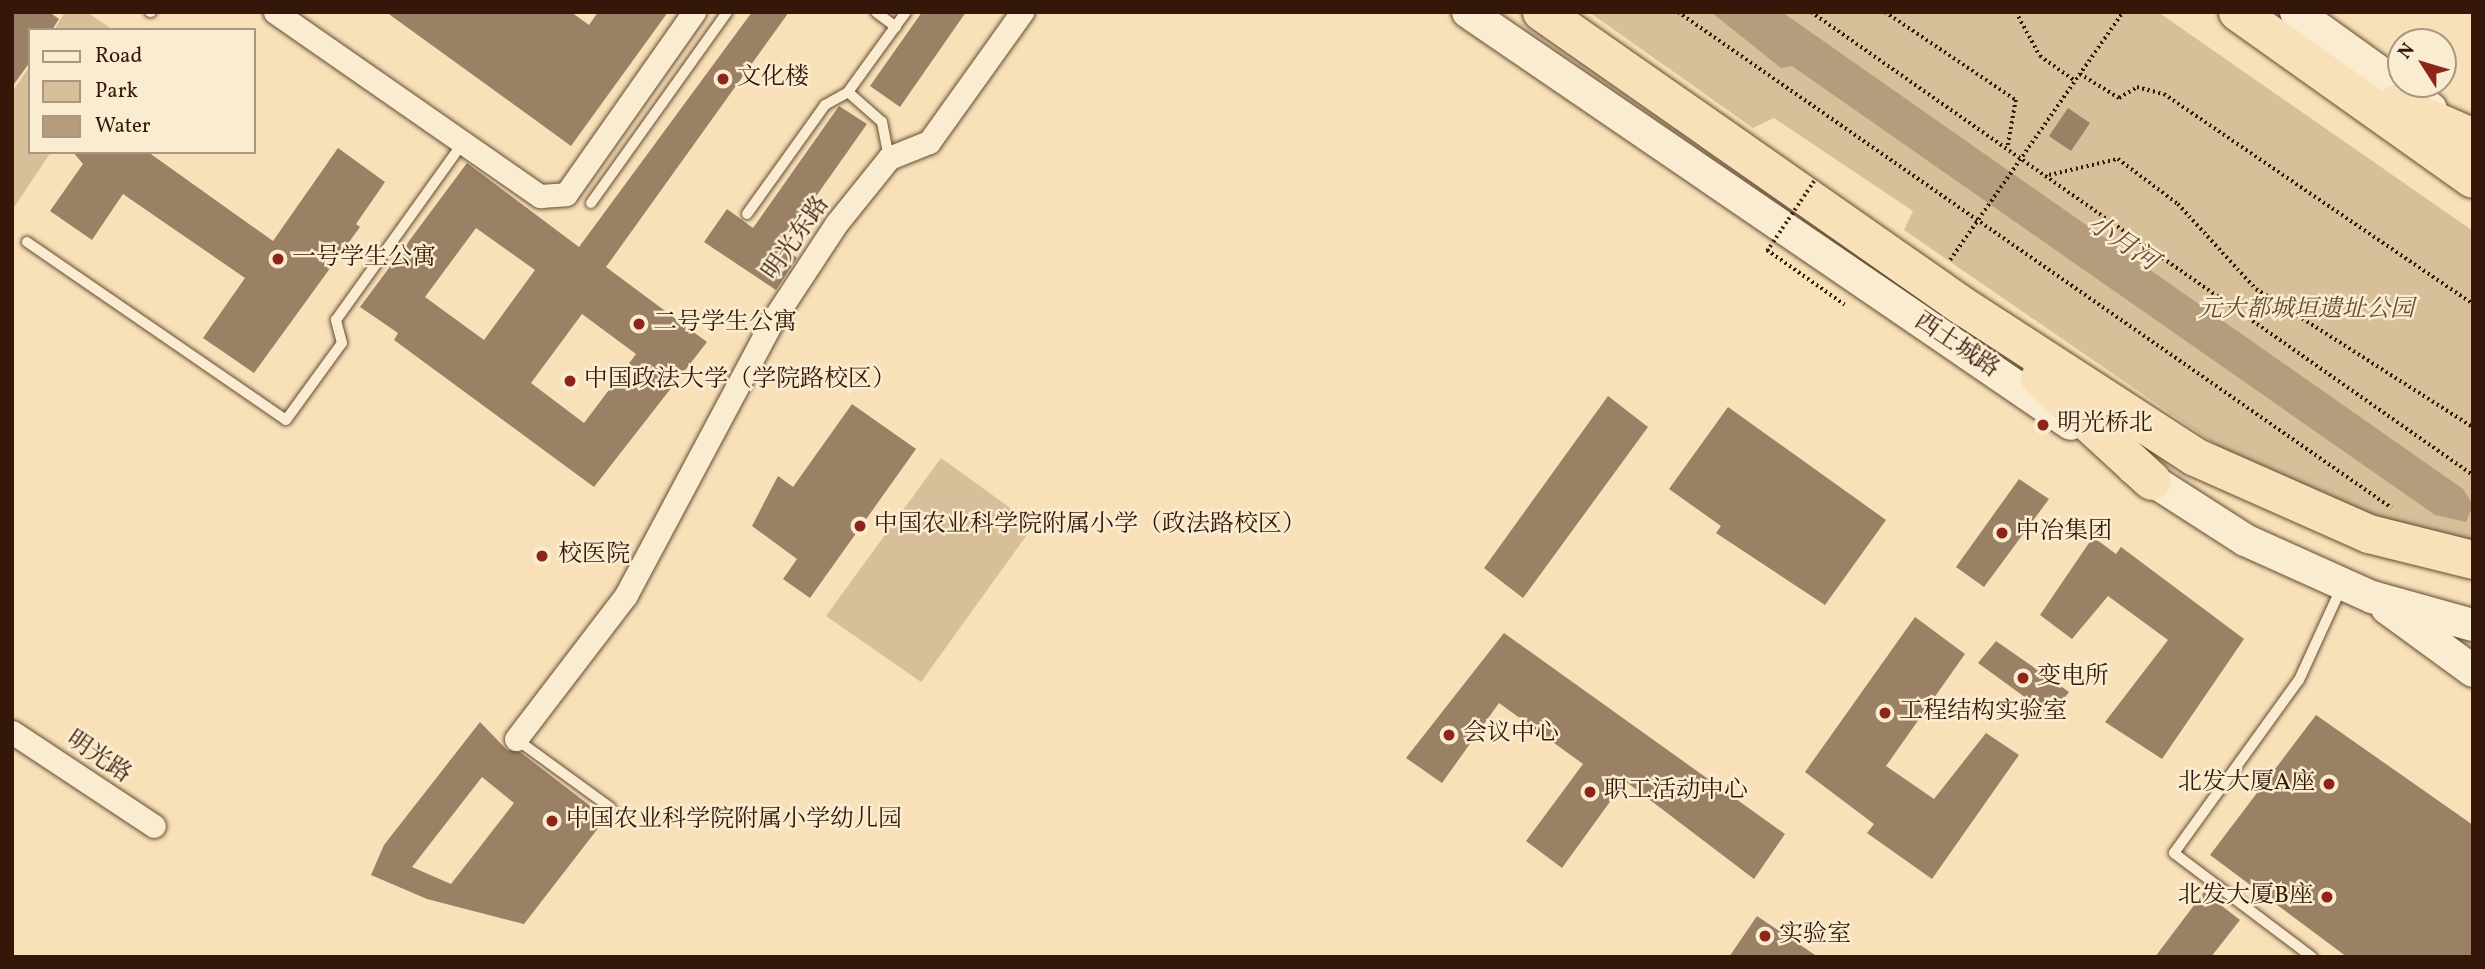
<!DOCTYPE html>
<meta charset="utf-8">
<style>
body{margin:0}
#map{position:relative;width:2485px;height:969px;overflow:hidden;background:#f8e1b8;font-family:Vollkorn,"Noto Serif SC",serif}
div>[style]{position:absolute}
.green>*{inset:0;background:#d7bf9a}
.water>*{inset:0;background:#b59c7c}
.building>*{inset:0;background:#9a8064}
.path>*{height:3.5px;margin-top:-1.75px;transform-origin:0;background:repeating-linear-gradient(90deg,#341708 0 2px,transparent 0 5.5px)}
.roads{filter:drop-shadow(0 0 2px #654a34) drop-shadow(0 0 2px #654a34)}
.lane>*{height:10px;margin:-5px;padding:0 5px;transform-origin:5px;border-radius:5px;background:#faecd1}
.street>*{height:23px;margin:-11.5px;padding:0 11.5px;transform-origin:11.5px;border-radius:11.5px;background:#faecd1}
.secondary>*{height:32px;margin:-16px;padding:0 16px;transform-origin:16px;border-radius:16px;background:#faecd1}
.highway>*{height:38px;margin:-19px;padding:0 19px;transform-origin:19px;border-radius:19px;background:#f8e1b8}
.path-bridge>*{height:3.5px;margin-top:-1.75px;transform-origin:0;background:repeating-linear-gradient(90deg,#341708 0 2px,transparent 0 5.5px)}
.dots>*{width:19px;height:19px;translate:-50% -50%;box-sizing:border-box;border:4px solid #faecd1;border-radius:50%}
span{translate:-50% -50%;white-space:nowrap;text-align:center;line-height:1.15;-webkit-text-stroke:5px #faecd1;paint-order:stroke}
.poi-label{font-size:24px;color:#341708}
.left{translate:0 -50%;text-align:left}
.right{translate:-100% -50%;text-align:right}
.street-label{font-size:24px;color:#341708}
.park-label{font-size:24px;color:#654934;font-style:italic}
.water-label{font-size:26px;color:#684c36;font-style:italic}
.frame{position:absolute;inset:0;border:14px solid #341708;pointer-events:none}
.legend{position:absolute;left:28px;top:28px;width:228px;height:126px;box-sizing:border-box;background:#faecd1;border:2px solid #ab9781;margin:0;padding:9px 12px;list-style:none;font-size:21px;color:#341708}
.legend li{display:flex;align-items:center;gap:14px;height:35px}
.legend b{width:35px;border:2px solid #ab9781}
.north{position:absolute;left:2387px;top:28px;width:70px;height:70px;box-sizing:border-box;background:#faecd1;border:2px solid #ab9781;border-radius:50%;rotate:307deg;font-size:19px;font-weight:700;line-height:28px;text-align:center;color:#341708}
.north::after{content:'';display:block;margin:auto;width:24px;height:32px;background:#8f2418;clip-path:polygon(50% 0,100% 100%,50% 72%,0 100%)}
</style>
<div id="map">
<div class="green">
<div style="clip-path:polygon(65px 12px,87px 12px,113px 30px,54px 30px)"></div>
<div style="clip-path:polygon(1589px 12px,2158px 12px,2473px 231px,2473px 543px,2360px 511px,2228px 453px,1904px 230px,1913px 211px,1774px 118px,1753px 128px)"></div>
<div style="clip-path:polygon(30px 66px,30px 152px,51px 152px,13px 209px,12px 92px)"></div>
<div style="clip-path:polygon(941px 458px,1034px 525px,921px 682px,826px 616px)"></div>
</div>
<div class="water">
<div style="clip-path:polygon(1711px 12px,1782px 12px,2463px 489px,2473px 505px,2466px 522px,2435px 515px,1792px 66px,1781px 68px)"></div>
</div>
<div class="building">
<div style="clip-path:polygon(12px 12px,49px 12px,59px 19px,52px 30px,30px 30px,30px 62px,12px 87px)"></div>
<div style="clip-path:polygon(386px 12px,571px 12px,589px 25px,598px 12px,668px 12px,571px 146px)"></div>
<div style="clip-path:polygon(evenodd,752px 12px,789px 12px,606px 267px,707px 342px,594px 487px,394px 340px,398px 333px,360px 307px,467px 163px,579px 247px,752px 12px,476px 228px,535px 270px,484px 340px,425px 297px,476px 228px,752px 12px,582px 314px,636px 354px,584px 423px,531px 383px,582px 314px)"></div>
<div style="clip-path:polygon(922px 12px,966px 12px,900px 107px,870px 86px)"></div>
<div style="clip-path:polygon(839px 106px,867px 124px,781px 246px,797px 258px,776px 290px,704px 242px,727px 209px,753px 228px)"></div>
<div style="clip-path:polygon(2068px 108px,2090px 123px,2071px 151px,2049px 136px)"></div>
<div style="clip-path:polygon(338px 148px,385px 182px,356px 224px,360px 227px,254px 373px,203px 338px,245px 278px,123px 194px,92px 240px,50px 211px,83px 164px,73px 152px,148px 152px,273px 241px)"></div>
<div style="clip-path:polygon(1608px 396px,1648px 427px,1523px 598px,1484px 568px)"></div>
<div style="clip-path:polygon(852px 404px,916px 449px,810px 598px,783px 579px,797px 559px,752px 526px,778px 476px,793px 487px)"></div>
<div style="clip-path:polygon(1728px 407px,1886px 520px,1825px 605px,1716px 533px,1721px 526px,1669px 489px)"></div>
<div style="clip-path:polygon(2019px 479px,2049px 499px,1984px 587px,1956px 567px)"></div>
<div style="clip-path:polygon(2093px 537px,2116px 554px,2121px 547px,2244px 639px,2162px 759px,2105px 722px,2168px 640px,2108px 596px,2072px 639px,2040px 615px)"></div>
<div style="clip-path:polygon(1915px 617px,1965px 654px,1886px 766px,1934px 799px,1986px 733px,2019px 755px,1932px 879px,1867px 833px,1874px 824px,1805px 772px)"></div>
<div style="clip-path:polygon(1504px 633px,1785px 834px,1754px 879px,1625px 781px,1562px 868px,1526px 841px,1583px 764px,1499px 703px,1442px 783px,1406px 758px)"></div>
<div style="clip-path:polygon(1996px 641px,2069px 692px,2051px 716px,1978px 663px)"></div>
<div style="clip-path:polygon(2316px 715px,2473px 825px,2473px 957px,2347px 957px,2210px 855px)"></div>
<div style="clip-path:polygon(evenodd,480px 722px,507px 750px,520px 752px,606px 818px,524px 924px,427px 899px,371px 875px,384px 845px,480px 722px,482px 777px,514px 803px,451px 884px,412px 867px,482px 777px)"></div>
<div style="clip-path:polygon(2204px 892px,2240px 920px,2211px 957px,2155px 957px)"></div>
<div style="clip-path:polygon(1757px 916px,1818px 957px,1729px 957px)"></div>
</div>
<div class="path">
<div style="left:1678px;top:12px;width:869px;rotate:34.79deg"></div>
<div style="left:1811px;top:12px;width:808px;rotate:34.97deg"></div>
<div style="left:1885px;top:12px;width:158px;rotate:33.9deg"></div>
<div style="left:2016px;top:100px;width:47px;rotate:99.9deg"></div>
<div style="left:2016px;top:12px;width:50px;rotate:61.4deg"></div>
<div style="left:2040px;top:56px;width:43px;rotate:35.5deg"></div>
<div style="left:2080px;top:74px;width:46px;rotate:31.6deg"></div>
<div style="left:2119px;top:98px;width:21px;rotate:-31deg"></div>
<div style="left:2137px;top:87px;width:28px;rotate:15deg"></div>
<div style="left:2164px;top:94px;width:374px;rotate:34.2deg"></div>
<div style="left:2049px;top:175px;width:71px;rotate:-13.1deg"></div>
<div style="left:2118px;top:159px;width:75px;rotate:36.9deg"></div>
<div style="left:2178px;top:204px;width:115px;rotate:47.5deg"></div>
<div style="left:2256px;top:289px;width:257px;rotate:32.5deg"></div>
<div style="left:1767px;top:250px;width:95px;rotate:35.2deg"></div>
<div style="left:1950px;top:260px;width:302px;rotate:-55.1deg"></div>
</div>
<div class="roads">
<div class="lane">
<div style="left:150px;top:12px;width:1px"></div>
<div style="left:876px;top:12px;width:25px;rotate:37deg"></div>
<div style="left:889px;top:158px;width:37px;rotate:-101deg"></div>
<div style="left:882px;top:122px;width:45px;rotate:-138.6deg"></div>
<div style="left:848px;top:92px;width:99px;rotate:-54.1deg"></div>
<div style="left:591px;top:203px;width:234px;rotate:-54.5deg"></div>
<div style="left:747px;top:214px;width:134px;rotate:-54.4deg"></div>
<div style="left:825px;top:105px;width:26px;rotate:-29deg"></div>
<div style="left:27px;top:242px;width:314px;rotate:34.5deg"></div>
<div style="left:286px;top:420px;width:95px;rotate:-54deg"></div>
<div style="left:342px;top:343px;width:24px;rotate:-105deg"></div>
<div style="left:336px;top:320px;width:216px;rotate:-54.4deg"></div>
<div style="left:516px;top:739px;width:117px;rotate:36deg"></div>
<div style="left:2312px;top:957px;width:173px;rotate:-143deg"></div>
<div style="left:2174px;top:853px;width:213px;rotate:-54.2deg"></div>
<div style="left:2299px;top:680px;width:103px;rotate:-65.4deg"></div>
</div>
<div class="street">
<div style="left:275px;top:12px;width:323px;rotate:34.8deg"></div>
<div style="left:540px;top:196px;width:26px;rotate:-4deg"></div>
<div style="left:566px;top:194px;width:223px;rotate:-54.9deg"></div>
<div style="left:12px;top:732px;width:170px;rotate:33.5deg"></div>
<div style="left:516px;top:739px;width:181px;rotate:-52.6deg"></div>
<div style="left:626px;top:595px;width:308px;rotate:-61.9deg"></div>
<div style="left:771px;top:323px;width:118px;rotate:-56.7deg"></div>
<div style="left:836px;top:224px;width:85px;rotate:-51.2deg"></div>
<div style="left:889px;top:158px;width:43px;rotate:-21.8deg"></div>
<div style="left:929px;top:142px;width:160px;rotate:-54.4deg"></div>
</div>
<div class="secondary">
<div style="left:1468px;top:12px;width:730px;rotate:34.34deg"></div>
<div style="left:2296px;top:12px;width:166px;rotate:35.7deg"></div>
<div style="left:2133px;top:468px;width:133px;rotate:32.7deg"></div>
<div style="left:2245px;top:540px;width:139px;rotate:24.2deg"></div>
<div style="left:2372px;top:597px;width:105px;rotate:15.5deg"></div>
<div style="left:2387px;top:608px;width:107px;rotate:36.2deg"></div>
</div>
<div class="highway">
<div style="left:1542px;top:12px;width:511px;rotate:34.96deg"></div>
<div style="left:1961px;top:305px;width:279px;rotate:33deg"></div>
<div style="left:2195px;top:457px;width:190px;rotate:23.9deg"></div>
<div style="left:2369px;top:534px;width:107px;rotate:14deg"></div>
<div style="left:2238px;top:12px;width:288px;rotate:35.4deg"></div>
<div style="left:2396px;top:104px;width:82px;rotate:23.7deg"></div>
<div style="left:2040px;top:378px;width:152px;rotate:42.6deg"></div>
</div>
</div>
<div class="path-bridge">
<div style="left:1767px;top:251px;width:88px;rotate:-56.1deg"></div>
</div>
<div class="dots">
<div style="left:723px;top:79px;background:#8f2418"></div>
<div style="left:278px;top:259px;background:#8f2418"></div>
<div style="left:639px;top:324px;background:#8f2418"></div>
<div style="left:570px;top:381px;background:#8f2418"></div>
<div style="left:2043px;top:425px;background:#8f2418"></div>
<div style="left:860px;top:526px;background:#8f2418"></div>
<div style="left:2002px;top:533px;background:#8f2418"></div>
<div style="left:542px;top:556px;background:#8f2418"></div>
<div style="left:2023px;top:678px;background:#8f2418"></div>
<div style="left:1885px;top:713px;background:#8f2418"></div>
<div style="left:1449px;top:735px;background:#8f2418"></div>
<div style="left:2329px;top:784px;background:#8f2418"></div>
<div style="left:1590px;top:792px;background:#8f2418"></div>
<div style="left:552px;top:821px;background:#8f2418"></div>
<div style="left:2327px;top:897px;background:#8f2418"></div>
<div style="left:1765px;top:936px;background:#8f2418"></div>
</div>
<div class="poi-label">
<span class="left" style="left:737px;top:79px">文化楼</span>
<span class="left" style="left:292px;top:259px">一号学生公寓</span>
<span class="left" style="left:653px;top:324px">二号学生公寓</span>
<span class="left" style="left:584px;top:381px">中国政法大学（学院路校区）</span>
<span class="left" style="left:2057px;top:425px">明光桥北</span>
<span class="left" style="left:874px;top:526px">中国农业科学院附属小学（政法路校区）</span>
<span class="left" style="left:2016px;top:533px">中冶集团</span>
<span class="left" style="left:558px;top:556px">校医院</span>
<span class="left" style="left:2037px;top:678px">变电所</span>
<span class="left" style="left:1899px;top:713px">工程结构实验室</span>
<span class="left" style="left:1463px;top:735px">会议中心</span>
<span class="right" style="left:2315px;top:784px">北发大厦A座</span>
<span class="left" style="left:1604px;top:792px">职工活动中心</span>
<span class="left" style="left:566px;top:821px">中国农业科学院附属小学幼儿园</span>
<span class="right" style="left:2313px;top:897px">北发大厦B座</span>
<span class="left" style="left:1779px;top:936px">实验室</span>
</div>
<div class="street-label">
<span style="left:797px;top:239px;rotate:-55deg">明光东路</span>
<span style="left:1956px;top:346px;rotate:34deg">西土城路</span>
<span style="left:98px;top:758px;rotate:34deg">明光路</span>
</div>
<div class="park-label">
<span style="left:2306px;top:311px">元大都城垣遗址公园</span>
</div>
<div class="water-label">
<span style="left:2122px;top:244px;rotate:34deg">小月河</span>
</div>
<div class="frame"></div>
<ul class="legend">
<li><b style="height:9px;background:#faecd1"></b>Road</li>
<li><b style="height:19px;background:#d7bf9a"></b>Park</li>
<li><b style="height:19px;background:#b59c7c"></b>Water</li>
</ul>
<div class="north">N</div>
</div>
